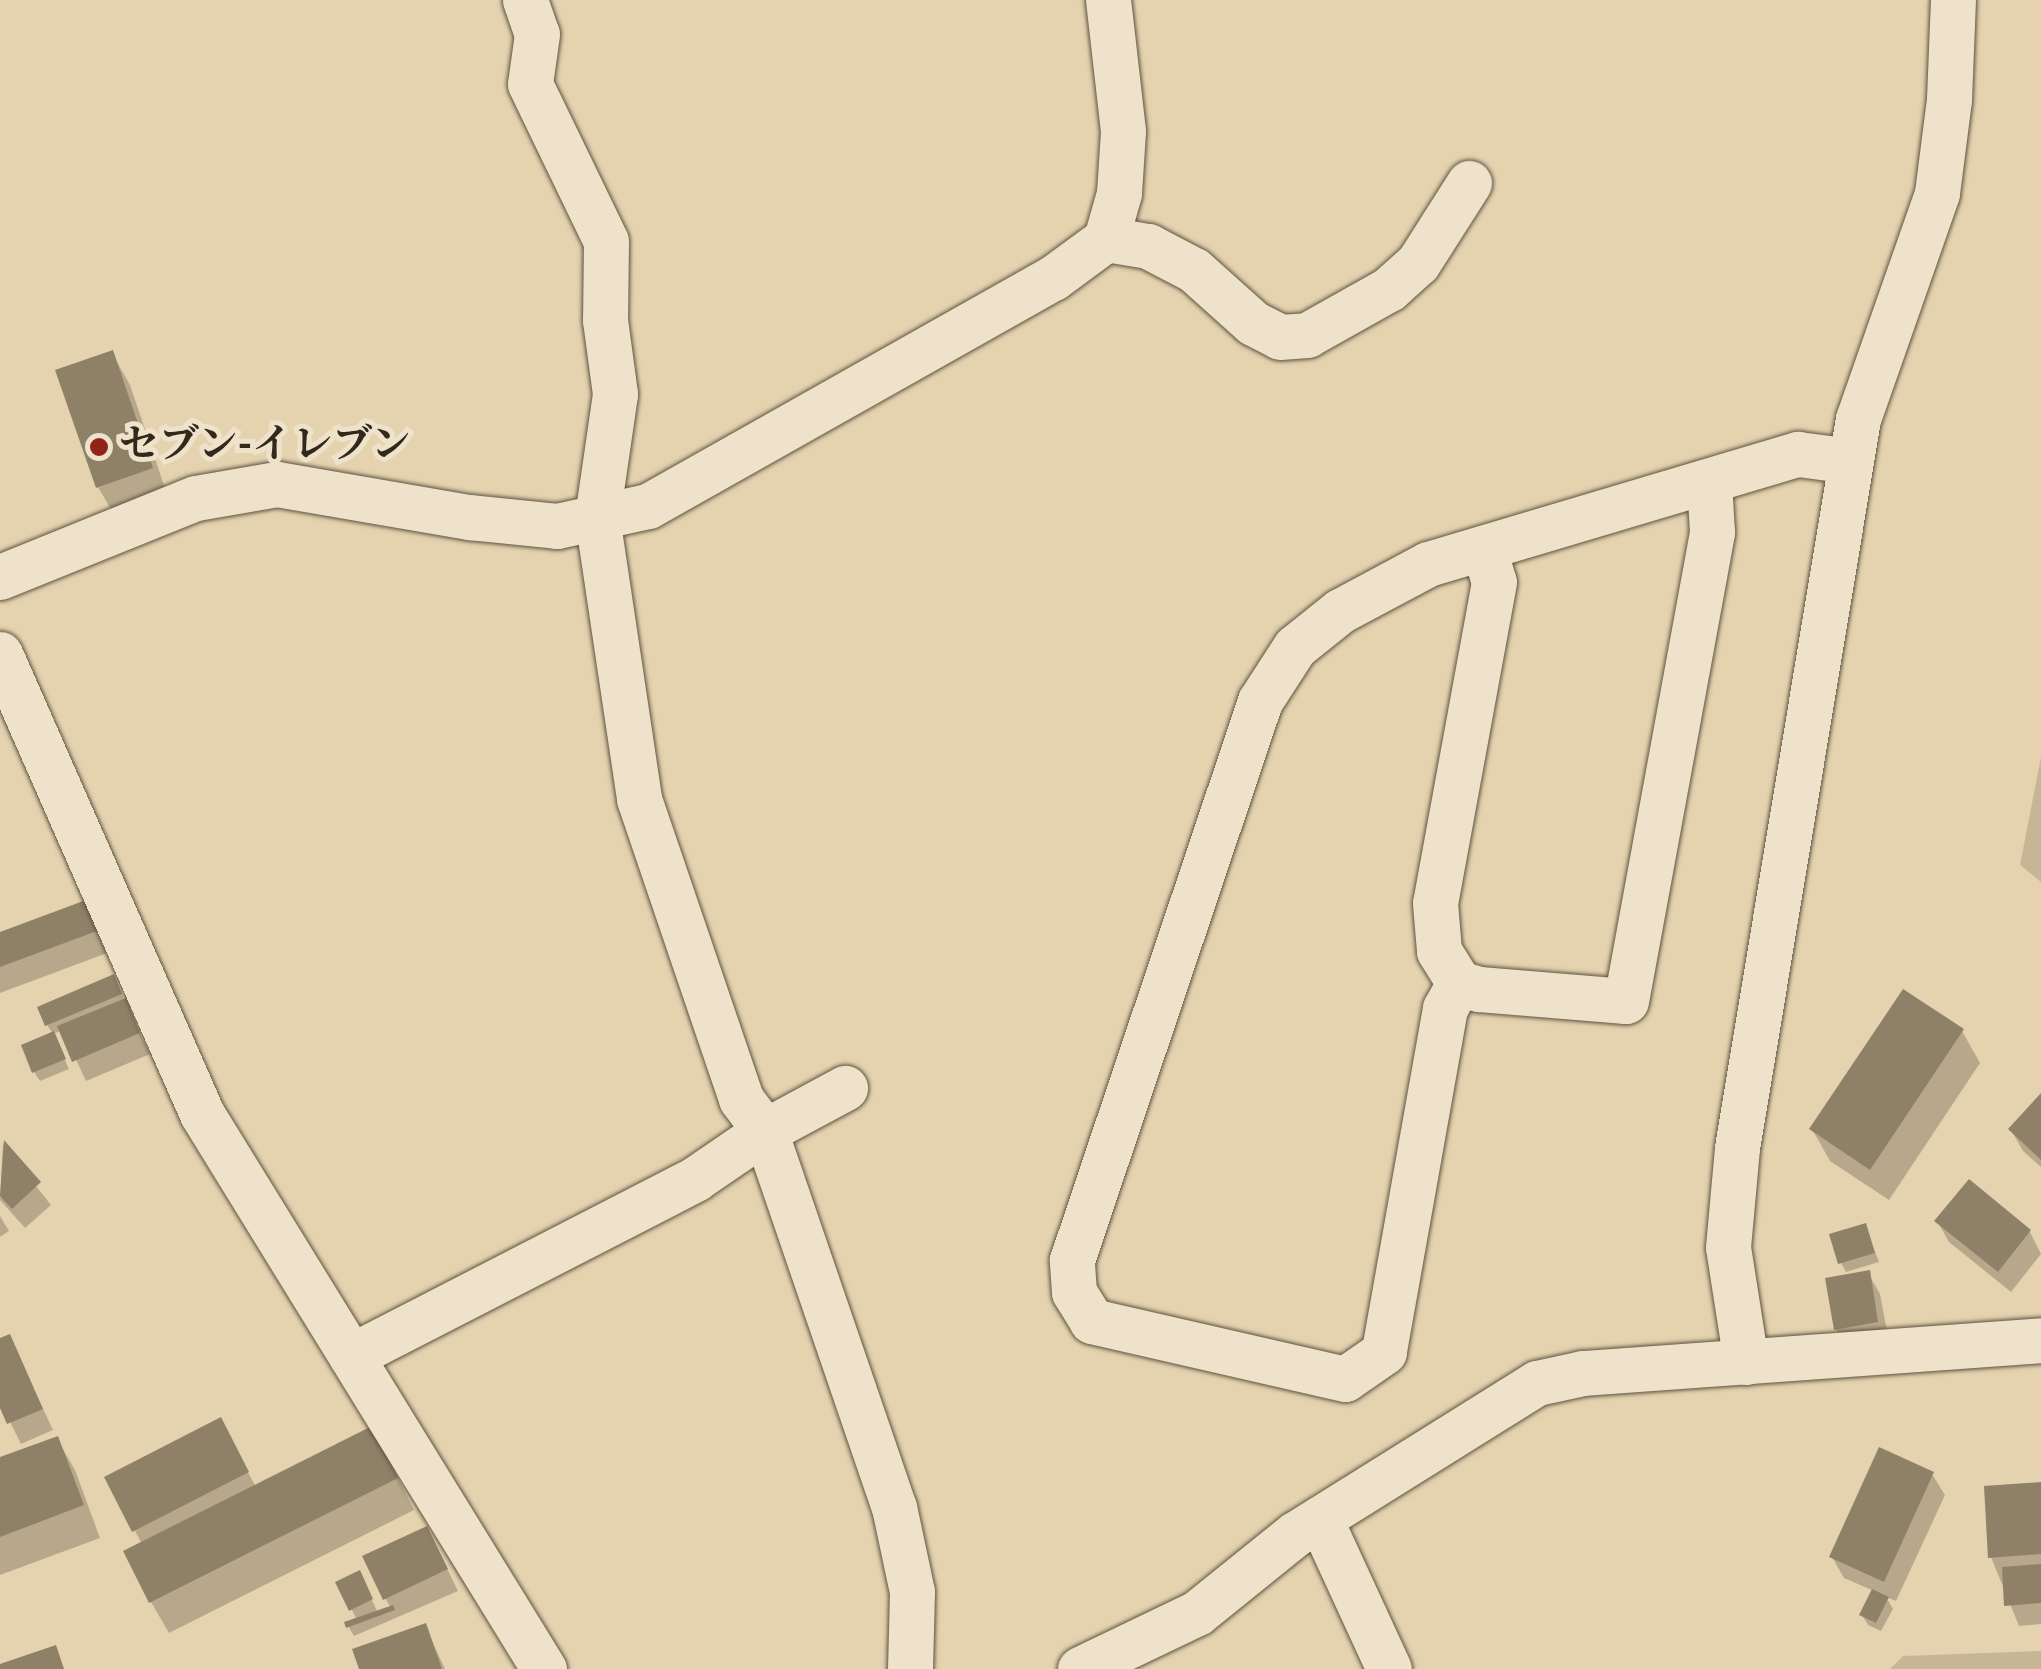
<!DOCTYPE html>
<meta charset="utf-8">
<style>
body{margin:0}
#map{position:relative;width:2041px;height:1669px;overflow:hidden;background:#e5d3af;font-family:"Old Standard TT","Noto Serif JP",serif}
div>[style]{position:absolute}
.green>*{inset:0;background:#c7b696}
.shadow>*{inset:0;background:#0003}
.building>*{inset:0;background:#8f8168}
.roads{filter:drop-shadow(0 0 2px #5f5341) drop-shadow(0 0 2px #5f5341)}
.minor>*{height:45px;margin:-22.5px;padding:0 22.5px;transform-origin:22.5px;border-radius:22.5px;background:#eee2cb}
.dots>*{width:28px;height:28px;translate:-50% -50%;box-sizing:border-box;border:5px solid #eee2cb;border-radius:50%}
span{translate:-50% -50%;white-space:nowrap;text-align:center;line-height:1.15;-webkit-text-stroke:10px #eee2cb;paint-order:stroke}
.poi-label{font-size:40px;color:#32281c;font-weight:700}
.left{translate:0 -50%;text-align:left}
</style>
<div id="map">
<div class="green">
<div style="clip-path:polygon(2041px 757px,2041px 882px,2020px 865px)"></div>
<div style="clip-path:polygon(2041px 1651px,2041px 1669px,1890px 1669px,1903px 1656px)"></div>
</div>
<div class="shadow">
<div style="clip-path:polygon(112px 353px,130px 385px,169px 500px,116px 518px,98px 487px)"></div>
<div style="clip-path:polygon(85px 904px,107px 953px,0 993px,0 935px)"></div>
<div style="clip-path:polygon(118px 987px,150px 1054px,86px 1081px,62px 1030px,53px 1034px,69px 1069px,40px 1081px,34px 1072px,53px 1034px,47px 1025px)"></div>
<div style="clip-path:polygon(1962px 1031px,1980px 1063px,1889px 1200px,1830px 1161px,1812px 1129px)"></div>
<div style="clip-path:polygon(2041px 1097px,2041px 1167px,2023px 1151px,2011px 1130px)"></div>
<div style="clip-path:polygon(3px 1144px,51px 1205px,25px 1228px,0 1200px)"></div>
<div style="clip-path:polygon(0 1216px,9px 1231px,0 1237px)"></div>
<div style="clip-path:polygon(1937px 1221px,2030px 1232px,2041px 1254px,2011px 1292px,1949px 1242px)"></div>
<div style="clip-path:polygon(1865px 1226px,1879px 1262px,1846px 1272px,1841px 1263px)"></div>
<div style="clip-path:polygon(1868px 1273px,1880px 1294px,1889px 1342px,1848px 1350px,1836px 1329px)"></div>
<div style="clip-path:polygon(9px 1337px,53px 1430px,21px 1444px,0 1402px,0 1341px)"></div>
<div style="clip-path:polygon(57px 1439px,75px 1470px,100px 1538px,0 1575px,0 1460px)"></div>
<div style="clip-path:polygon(235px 1449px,256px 1487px,389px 1460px,414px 1510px,169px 1633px,151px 1602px,142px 1544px,107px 1478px)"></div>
<div style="clip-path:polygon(1932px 1474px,1945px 1495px,1896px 1601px,1886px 1597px,1893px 1609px,1881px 1631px,1868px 1625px,1862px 1615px,1874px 1591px,1844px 1578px,1832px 1557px)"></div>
<div style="clip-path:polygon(2041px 1485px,2041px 1624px,2019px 1626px,1991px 1557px)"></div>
<div style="clip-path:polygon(438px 1550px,458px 1591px,354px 1636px,347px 1624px,357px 1620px,338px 1583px,364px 1583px,378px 1613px,391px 1608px,385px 1598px)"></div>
<div style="clip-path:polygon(425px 1626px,445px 1669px,362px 1669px)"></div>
</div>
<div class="building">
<div style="clip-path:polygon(113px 350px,153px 468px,96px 488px,55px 370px)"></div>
<div style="clip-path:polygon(86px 900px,97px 931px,0 967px,0 932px)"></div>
<div style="clip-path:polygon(114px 974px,122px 994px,45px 1026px,37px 1007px)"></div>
<div style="clip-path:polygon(1903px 989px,1964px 1029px,1870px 1170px,1809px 1129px)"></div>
<div style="clip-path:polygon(126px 998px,140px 1033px,72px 1062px,57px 1026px)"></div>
<div style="clip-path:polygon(54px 1031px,66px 1059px,32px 1073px,21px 1045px)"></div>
<div style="clip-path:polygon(2041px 1093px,2041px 1160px,2008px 1129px)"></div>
<div style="clip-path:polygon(4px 1140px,41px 1182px,12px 1209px,0 1196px)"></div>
<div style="clip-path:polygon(1969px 1179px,2031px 1230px,1998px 1272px,1934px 1221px)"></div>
<div style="clip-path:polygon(1866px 1223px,1875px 1253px,1838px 1264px,1829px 1234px)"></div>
<div style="clip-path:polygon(1870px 1270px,1878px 1322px,1834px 1330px,1825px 1278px)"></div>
<div style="clip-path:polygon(10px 1334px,43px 1409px,7px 1424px,0 1408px,0 1338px)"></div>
<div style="clip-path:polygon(221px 1417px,249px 1472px,132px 1532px,104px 1477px)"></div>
<div style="clip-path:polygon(372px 1426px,398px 1478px,149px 1603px,123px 1551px)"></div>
<div style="clip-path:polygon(58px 1436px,84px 1505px,0 1537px,0 1457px)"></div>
<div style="clip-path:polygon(1879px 1447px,1934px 1472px,1884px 1582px,1829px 1557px)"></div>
<div style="clip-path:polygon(2041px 1482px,2041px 1554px,1988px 1558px,1984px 1486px)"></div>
<div style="clip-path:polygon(427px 1526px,448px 1569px,383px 1600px,362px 1556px)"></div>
<div style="clip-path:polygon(2041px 1564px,2041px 1603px,2004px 1606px,2002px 1567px)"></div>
<div style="clip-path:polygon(360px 1570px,373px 1599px,349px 1611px,335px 1582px)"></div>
<div style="clip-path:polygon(1872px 1589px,1889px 1597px,1876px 1623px,1859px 1615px)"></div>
<div style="clip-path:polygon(393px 1605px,395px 1610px,346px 1628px,344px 1622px)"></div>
<div style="clip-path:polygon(426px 1623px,442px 1669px,359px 1669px,352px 1649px)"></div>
<div style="clip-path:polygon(56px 1645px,64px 1669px,0 1669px,0 1664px)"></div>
</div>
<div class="roads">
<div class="minor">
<div style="left:525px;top:0;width:36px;rotate:71deg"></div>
<div style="left:537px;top:34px;width:50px;rotate:98deg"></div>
<div style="left:530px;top:84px;width:174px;rotate:64.2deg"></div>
<div style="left:606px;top:241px;width:79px;rotate:90.7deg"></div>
<div style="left:605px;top:320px;width:75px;rotate:82.3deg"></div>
<div style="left:615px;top:394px;width:124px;rotate:98.3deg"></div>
<div style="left:597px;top:517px;width:285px;rotate:81.5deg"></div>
<div style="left:639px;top:799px;width:317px;rotate:71.2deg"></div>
<div style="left:741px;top:1099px;width:40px;rotate:53deg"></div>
<div style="left:765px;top:1131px;width:398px;rotate:71.1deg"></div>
<div style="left:894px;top:1507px;width:87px;rotate:78deg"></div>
<div style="left:912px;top:1592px;width:77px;rotate:91.5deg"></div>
<div style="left:1106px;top:239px;width:43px;rotate:9.5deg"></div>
<div style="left:1148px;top:246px;width:52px;rotate:27.6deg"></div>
<div style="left:1194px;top:270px;width:79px;rotate:41.9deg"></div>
<div style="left:1253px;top:323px;width:30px;rotate:27deg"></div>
<div style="left:1280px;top:337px;width:27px;rotate:-4deg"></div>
<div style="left:1307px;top:335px;width:94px;rotate:-29.3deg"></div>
<div style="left:1389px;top:289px;width:39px;rotate:-42deg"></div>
<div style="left:1418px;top:263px;width:95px;rotate:-57.5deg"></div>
<div style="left:1484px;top:548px;width:35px;rotate:74deg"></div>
<div style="left:1494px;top:582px;width:326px;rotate:100.4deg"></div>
<div style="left:1435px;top:903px;width:48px;rotate:85.2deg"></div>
<div style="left:1439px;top:951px;width:38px;rotate:58deg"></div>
<div style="left:1459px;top:983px;width:21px;rotate:17deg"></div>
<div style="left:1479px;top:989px;width:147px;rotate:4.7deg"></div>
<div style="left:1626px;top:1001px;width:477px;rotate:-79.6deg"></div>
<div style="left:1712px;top:532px;width:51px;rotate:-93.4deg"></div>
<div style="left:0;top:577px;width:211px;rotate:-22deg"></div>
<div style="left:196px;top:498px;width:82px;rotate:-9.8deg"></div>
<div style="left:277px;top:484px;width:195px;rotate:9.8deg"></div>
<div style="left:469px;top:517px;width:88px;rotate:5.8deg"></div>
<div style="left:557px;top:526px;width:93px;rotate:-12.4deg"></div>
<div style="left:648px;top:506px;width:465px;rotate:-29.4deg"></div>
<div style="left:1053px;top:278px;width:66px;rotate:-36.3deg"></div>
<div style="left:1106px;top:239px;width:48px;rotate:-74.2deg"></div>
<div style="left:1119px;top:193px;width:62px;rotate:-86.3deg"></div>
<div style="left:1123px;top:131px;width:132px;rotate:-96.5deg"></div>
<div style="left:0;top:654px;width:502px;rotate:66.29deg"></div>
<div style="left:202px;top:1114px;width:652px;rotate:58.36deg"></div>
<div style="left:1459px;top:983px;width:29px;rotate:119deg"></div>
<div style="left:1445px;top:1008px;width:349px;rotate:100.1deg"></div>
<div style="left:1384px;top:1352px;width:47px;rotate:145.3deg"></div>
<div style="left:1345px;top:1379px;width:260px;rotate:-167.1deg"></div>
<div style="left:1092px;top:1321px;width:34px;rotate:-122deg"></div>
<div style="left:1074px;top:1292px;width:32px;rotate:-94deg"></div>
<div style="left:1072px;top:1260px;width:590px;rotate:-71.41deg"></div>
<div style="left:1260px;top:701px;width:64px;rotate:-57.1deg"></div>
<div style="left:1295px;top:647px;width:58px;rotate:-38.7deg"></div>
<div style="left:1340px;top:611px;width:100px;rotate:-28.1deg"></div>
<div style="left:1428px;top:564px;width:386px;rotate:-16.6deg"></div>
<div style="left:1798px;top:454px;width:53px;rotate:7.5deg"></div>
<div style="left:351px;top:1356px;width:387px;rotate:-27.2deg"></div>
<div style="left:695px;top:1179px;width:85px;rotate:-34.4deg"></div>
<div style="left:765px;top:1131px;width:91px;rotate:-28.3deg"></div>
<div style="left:1746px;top:1362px;width:116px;rotate:-98.9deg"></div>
<div style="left:1728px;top:1247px;width:99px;rotate:-84.8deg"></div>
<div style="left:1737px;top:1148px;width:739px;rotate:-80.58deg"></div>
<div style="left:1858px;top:419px;width:239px;rotate:-70.7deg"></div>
<div style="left:1937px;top:193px;width:95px;rotate:-82.7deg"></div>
<div style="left:1949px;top:99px;width:99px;rotate:-87.7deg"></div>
<div style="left:1320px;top:1519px;width:165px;rotate:65.3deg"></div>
<div style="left:1080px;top:1669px;width:130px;rotate:-25.6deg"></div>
<div style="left:1197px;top:1613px;width:126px;rotate:-38.9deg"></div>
<div style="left:1295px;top:1534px;width:285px;rotate:-32deg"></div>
<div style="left:1537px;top:1383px;width:47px;rotate:-12.3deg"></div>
<div style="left:1583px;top:1373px;width:459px;rotate:-4.1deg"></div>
</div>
</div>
<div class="dots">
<div style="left:99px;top:447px;background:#8f2418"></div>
</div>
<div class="poi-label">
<span class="left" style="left:119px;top:447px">セブン-イレブン</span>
</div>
</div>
